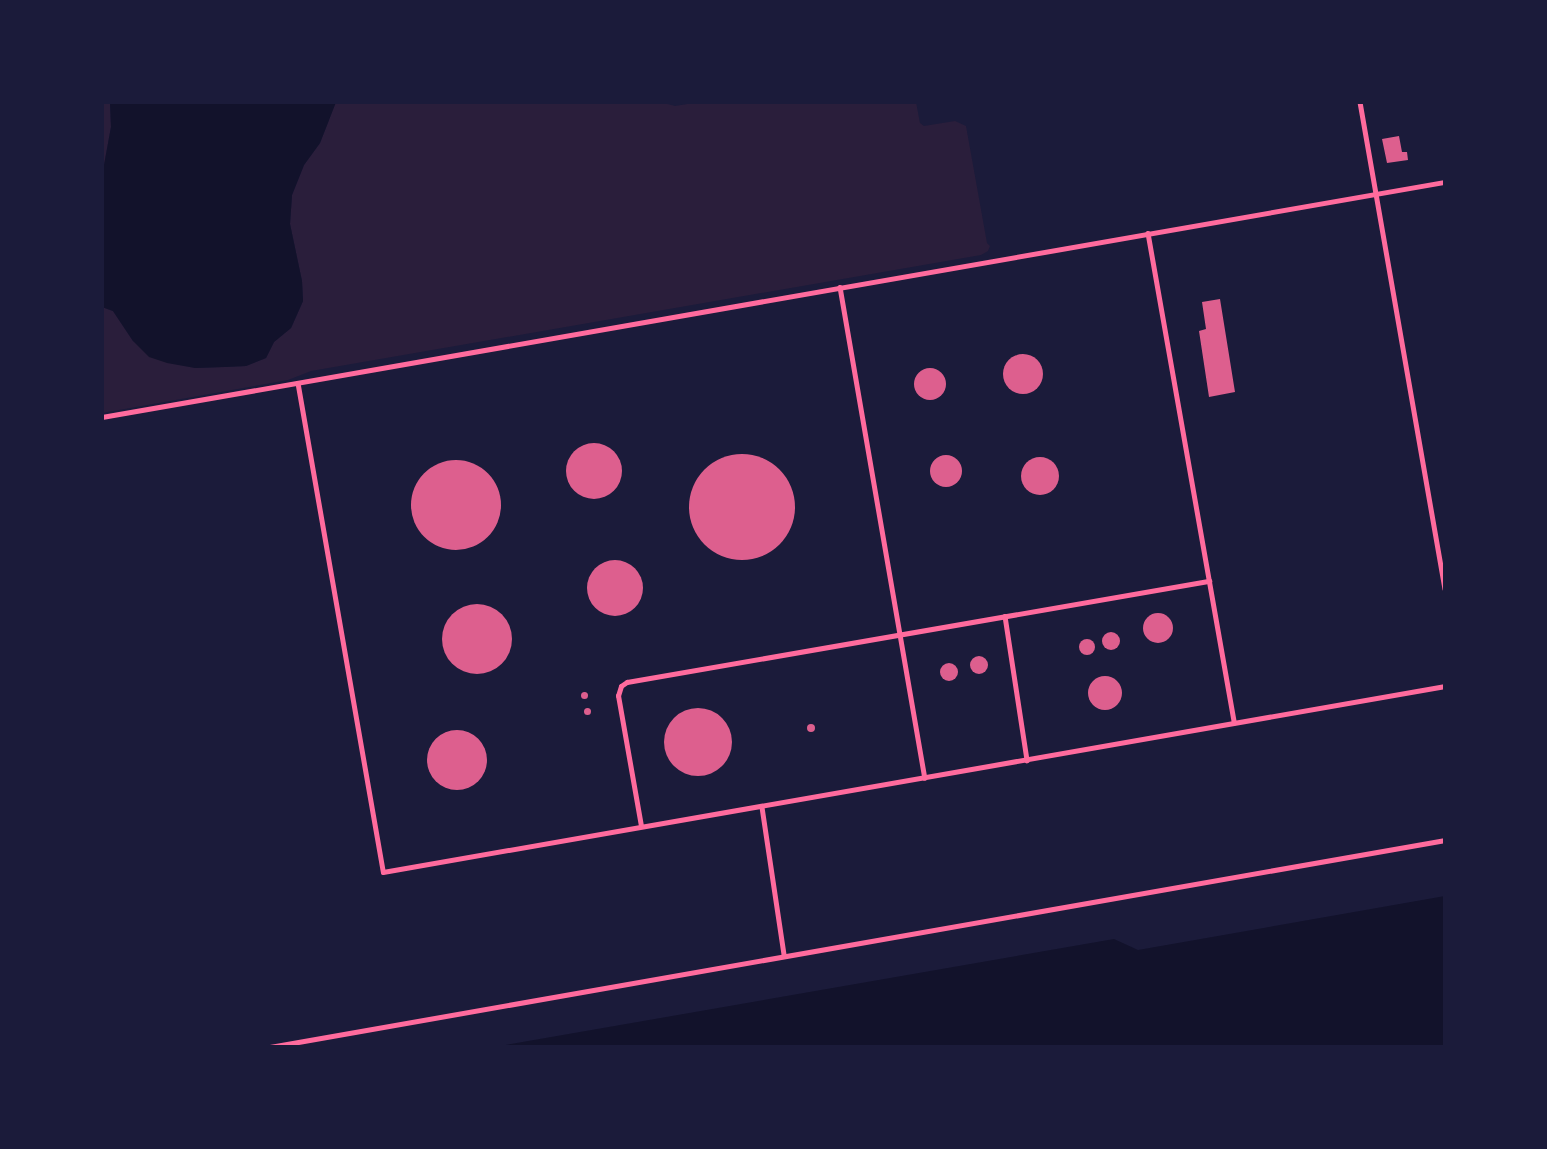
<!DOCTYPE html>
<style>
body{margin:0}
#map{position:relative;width:1547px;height:1149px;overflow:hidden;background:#1b1b3a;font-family:"Crimson Pro",serif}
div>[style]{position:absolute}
.green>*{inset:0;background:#2a1e3b}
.water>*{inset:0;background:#12122b}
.building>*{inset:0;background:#dd5f8e}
.round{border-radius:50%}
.service>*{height:4.5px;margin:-2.25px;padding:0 2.25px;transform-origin:2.25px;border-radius:2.25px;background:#ff6b9d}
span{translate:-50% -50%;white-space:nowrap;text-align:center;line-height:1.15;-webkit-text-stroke:4.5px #1b1b3a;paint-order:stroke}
.frame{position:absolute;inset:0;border:104px solid #1b1b3a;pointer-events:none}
</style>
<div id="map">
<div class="green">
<div style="clip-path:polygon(102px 102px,110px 102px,111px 127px,102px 176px)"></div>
<div style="clip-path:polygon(336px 102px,660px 102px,675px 106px,700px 102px,916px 102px,920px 123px,924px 126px,955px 121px,966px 126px,987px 243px,990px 246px,988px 251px,981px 255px,311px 371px,288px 380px,102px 413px,102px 307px,113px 311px,133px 341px,195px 368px,246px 366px,266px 358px,274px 342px,291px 328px,303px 301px,302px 281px,290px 224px,292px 195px,304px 165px,320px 143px)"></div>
</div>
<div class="water">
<div style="clip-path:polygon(110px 102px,336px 102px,320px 143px,304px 165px,292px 195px,290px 224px,302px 281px,303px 301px,291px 328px,274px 342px,266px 358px,246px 366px,225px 367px,195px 368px,167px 363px,149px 357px,133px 341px,113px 311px,102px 307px,102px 176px,111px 127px)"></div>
<div style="clip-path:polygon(1445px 896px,1445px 1047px,494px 1047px,1114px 939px,1138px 950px)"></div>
</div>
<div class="building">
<div style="clip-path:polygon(1399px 136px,1402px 152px,1407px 152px,1408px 160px,1387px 163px,1382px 139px)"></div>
<div style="clip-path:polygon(1220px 299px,1235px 392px,1209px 397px,1199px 331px,1206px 329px,1202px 302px)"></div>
<div class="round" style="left:1003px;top:354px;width:40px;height:40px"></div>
<div class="round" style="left:914px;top:368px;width:32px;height:32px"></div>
<div class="round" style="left:566px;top:443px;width:56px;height:56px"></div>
<div class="round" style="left:689px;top:454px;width:106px;height:106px"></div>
<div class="round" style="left:930px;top:455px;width:32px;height:32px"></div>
<div class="round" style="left:1021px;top:457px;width:38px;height:38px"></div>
<div class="round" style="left:411px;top:460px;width:90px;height:90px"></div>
<div class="round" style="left:587px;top:560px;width:56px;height:56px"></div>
<div class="round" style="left:442px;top:604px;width:70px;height:70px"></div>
<div class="round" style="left:1143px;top:613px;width:30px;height:30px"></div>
<div class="round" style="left:1102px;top:632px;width:18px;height:18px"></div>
<div class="round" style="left:1079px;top:639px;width:16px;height:16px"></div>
<div class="round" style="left:970px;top:656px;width:18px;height:18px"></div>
<div class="round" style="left:940px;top:663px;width:18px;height:18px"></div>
<div class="round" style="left:1088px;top:676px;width:34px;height:34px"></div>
<div class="round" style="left:580.5px;top:691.5px;width:7px;height:7px"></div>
<div class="round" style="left:583.5px;top:707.5px;width:7px;height:7px"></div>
<div class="round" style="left:664px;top:708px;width:68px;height:68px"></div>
<div class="round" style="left:807px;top:724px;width:8px;height:8px"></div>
<div class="round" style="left:427px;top:730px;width:60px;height:60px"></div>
</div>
<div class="service">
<div style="left:1360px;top:102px;width:494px;rotate:80.1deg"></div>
<div style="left:1148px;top:233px;width:497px;rotate:80deg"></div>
<div style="left:840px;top:287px;width:498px;rotate:80.2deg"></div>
<div style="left:298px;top:383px;width:496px;rotate:80.1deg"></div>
<div style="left:383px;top:872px;width:1078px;rotate:-9.93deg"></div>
<div style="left:102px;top:417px;width:1363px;rotate:-9.93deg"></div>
<div style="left:1005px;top:616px;width:146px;rotate:81.3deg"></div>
<div style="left:762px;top:807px;width:150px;rotate:81.5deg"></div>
<div style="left:641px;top:826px;width:132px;rotate:-100deg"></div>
<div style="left:618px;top:696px;width:10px;rotate:-73deg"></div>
<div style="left:621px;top:686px;width:7px;rotate:-34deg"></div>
<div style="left:627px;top:682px;width:591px;rotate:-9.85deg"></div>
<div style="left:270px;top:1047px;width:1193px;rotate:-9.99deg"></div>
</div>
<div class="frame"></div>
</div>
